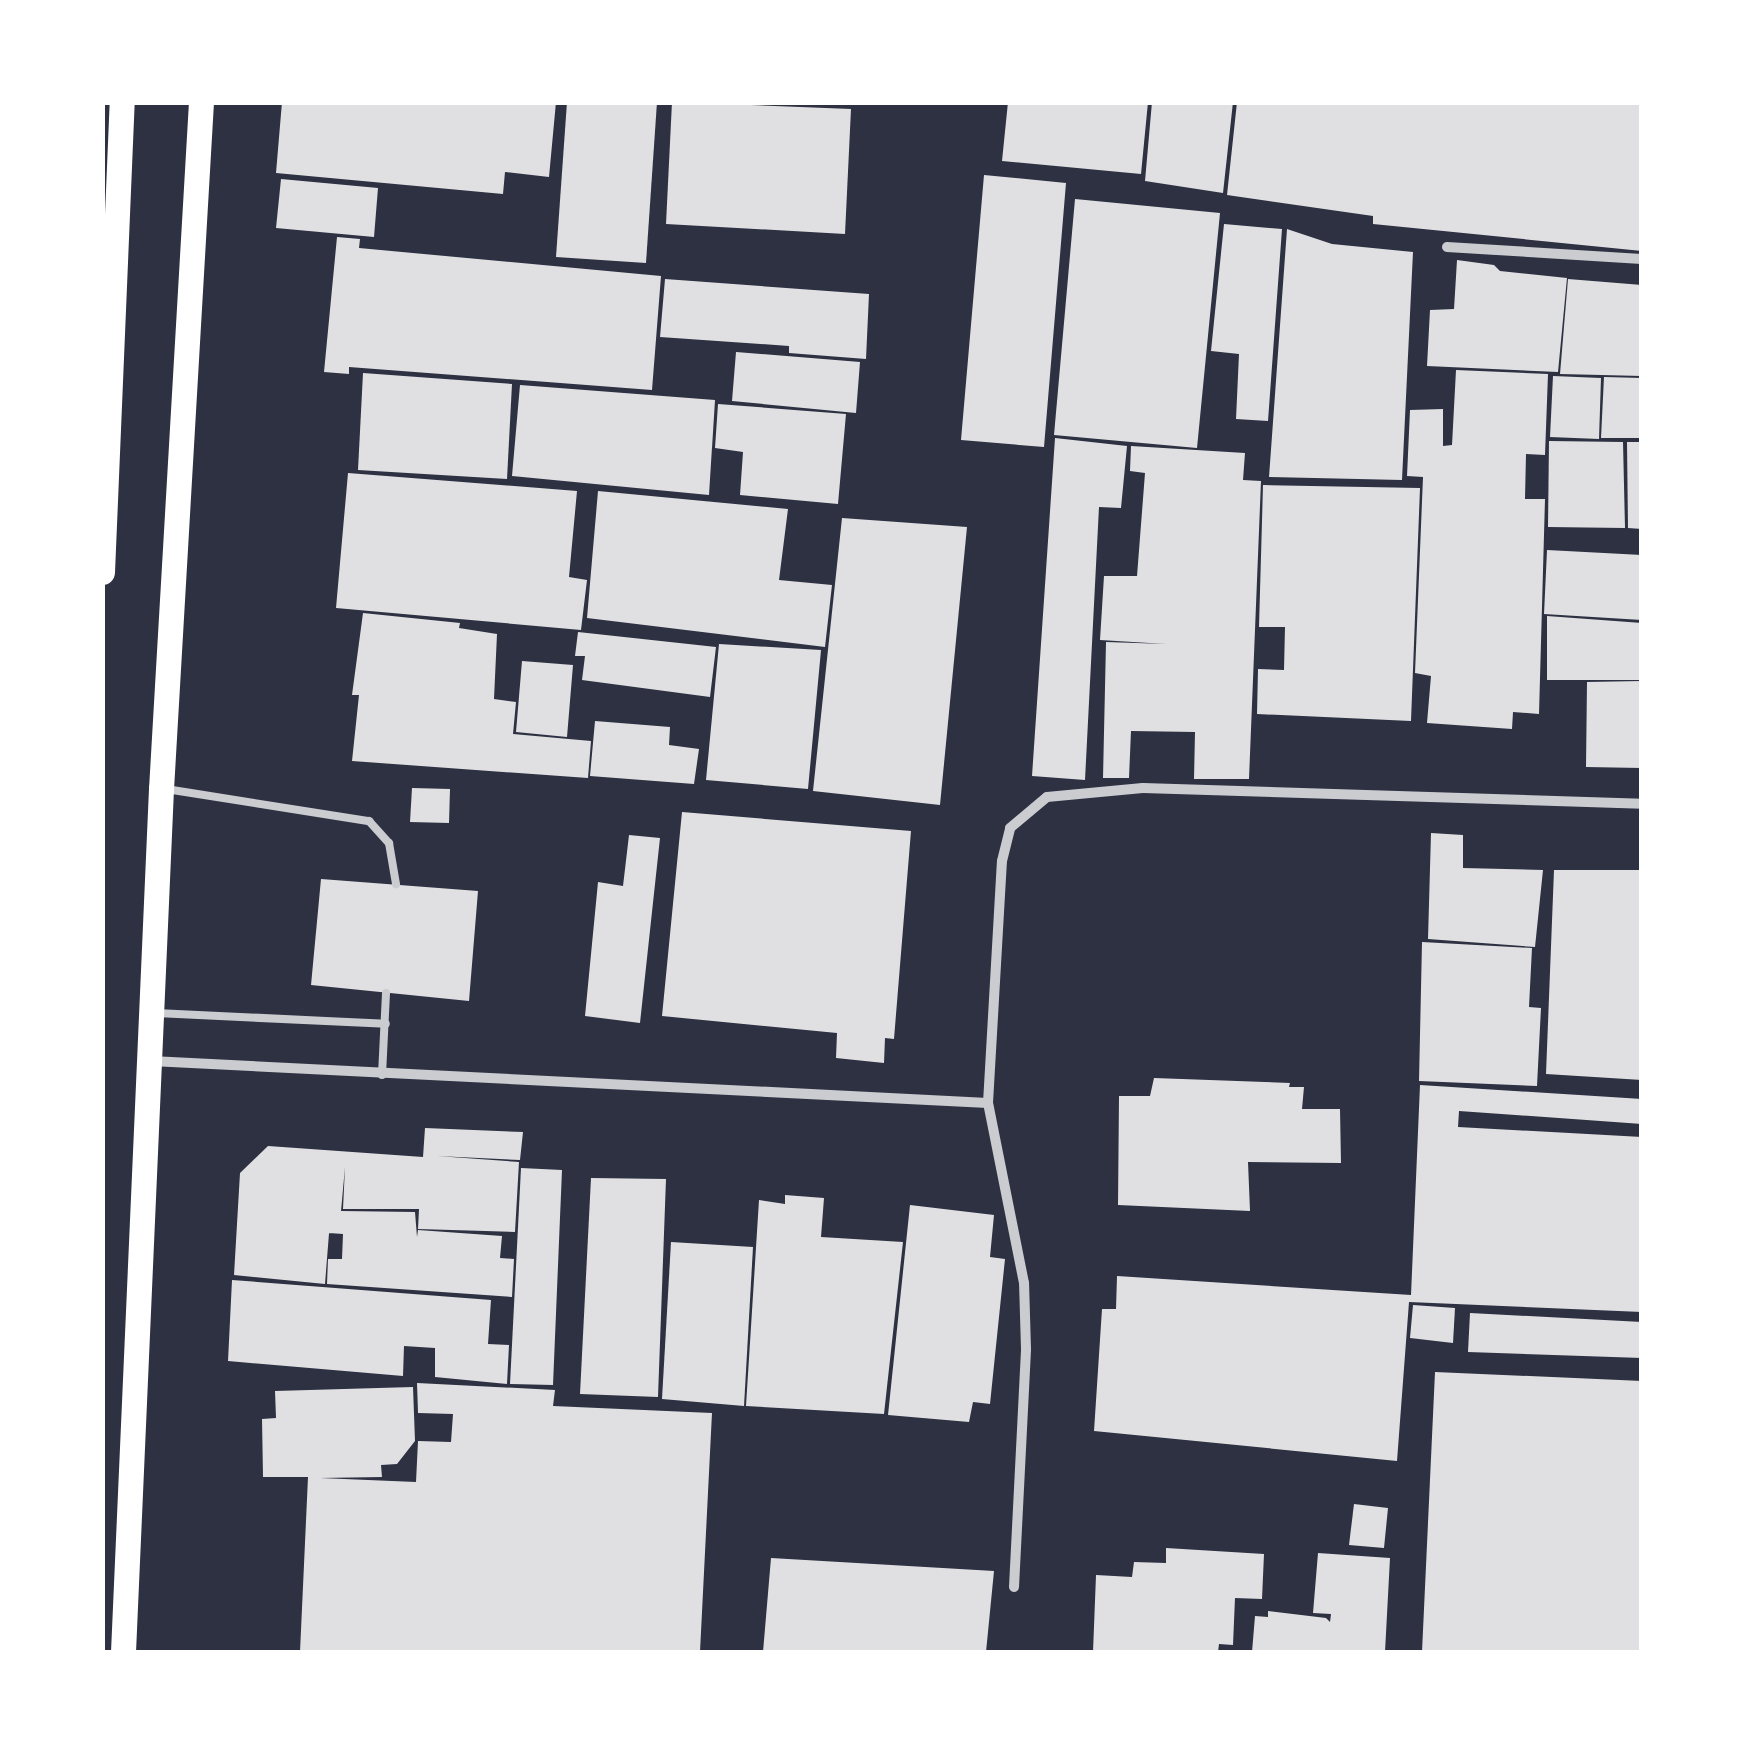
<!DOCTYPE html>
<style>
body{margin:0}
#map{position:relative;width:1744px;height:1755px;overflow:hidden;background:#2d3142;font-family:"Times New Roman",serif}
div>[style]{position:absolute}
.building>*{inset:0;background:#e0e0e3}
.service>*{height:8px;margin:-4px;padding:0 4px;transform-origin:4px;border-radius:4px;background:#caccd0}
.minor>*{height:10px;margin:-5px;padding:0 5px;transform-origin:5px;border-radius:5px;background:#caccd0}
.primary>*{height:25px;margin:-12.5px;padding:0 12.5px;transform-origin:12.5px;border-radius:12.5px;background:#fff}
span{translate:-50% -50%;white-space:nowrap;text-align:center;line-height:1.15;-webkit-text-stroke:8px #fff;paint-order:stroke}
.frame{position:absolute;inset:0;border:105px solid #fff;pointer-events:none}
</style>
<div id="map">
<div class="building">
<div style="clip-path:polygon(282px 102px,556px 102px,549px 177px,505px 172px,503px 194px,276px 173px)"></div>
<div style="clip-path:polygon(567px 102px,657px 102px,646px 263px,556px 257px)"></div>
<div style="clip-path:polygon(672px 102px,851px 109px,845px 234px,666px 224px)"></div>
<div style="clip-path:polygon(1008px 102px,1148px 102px,1141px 174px,1002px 161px)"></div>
<div style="clip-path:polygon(1152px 102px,1233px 102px,1223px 193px,1145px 181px)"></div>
<div style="clip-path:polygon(1237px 102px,1642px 102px,1642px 251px,1373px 224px,1373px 216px,1227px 195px)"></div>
<div style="clip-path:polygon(984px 175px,1066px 183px,1044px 447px,961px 440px)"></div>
<div style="clip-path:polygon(281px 179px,378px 188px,374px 237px,276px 228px)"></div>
<div style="clip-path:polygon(1075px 199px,1220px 213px,1197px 448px,1054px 435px)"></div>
<div style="clip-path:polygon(1224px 224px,1282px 229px,1268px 421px,1236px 419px,1239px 354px,1211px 351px)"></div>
<div style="clip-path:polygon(1287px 229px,1332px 244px,1413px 252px,1402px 480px,1269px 477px)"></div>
<div style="clip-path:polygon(337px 237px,360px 239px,359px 248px,661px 276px,652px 390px,349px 367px,349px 374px,324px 372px)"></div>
<div style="clip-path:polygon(1457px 260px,1494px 265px,1500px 271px,1567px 278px,1558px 372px,1427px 366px,1430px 310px,1454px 309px)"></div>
<div style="clip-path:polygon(665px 279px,869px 294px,866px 359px,789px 353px,789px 346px,660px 337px)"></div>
<div style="clip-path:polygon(1568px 279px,1642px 285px,1642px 376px,1560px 374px)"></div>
<div style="clip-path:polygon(736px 352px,860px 362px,856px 413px,732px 401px)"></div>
<div style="clip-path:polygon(1456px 370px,1548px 374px,1545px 455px,1526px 454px,1525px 499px,1545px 499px,1539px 714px,1513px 712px,1512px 729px,1427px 723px,1431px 676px,1415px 673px,1423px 477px,1407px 476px,1410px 410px,1443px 409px,1443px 446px,1452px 445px)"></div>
<div style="clip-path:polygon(363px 373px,512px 384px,507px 479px,358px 470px)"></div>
<div style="clip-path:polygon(1553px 376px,1601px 378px,1599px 439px,1550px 437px)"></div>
<div style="clip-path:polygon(1604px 377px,1642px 378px,1642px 438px,1601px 438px)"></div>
<div style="clip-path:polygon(520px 385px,715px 400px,709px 495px,512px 476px)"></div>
<div style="clip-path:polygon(718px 404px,846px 414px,838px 504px,740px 495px,743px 452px,715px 448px)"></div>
<div style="clip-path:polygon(1055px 438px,1127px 446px,1121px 508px,1099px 507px,1085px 780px,1032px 776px)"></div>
<div style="clip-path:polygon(1549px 441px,1623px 442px,1625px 528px,1548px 527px)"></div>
<div style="clip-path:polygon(1627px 442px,1642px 442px,1642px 529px,1628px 528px)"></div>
<div style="clip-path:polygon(1131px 446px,1245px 453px,1243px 480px,1261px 481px,1249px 779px,1194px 779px,1195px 732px,1131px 731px,1129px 778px,1103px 778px,1106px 642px,1166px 644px,1100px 640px,1104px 576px,1137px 576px,1145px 473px,1130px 471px)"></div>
<div style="clip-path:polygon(348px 473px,577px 491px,569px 577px,587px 580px,581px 630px,336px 608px)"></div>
<div style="clip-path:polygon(1263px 485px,1420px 488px,1411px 721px,1257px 714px,1258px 669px,1284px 670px,1285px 627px,1259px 627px)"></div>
<div style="clip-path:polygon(598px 491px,788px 509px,779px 580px,832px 585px,825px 647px,587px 618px)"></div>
<div style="clip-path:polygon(842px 518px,967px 527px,940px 805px,813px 791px)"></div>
<div style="clip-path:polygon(1547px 550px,1642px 555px,1642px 620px,1544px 614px)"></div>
<div style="clip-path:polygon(363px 613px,460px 623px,459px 628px,497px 634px,494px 699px,516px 702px,513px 734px,591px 741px,588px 778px,352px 761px,359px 695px,352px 695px)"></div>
<div style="clip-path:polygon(1547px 616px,1642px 623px,1642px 680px,1547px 680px)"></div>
<div style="clip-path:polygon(578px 632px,716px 647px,710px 697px,582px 680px,585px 656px,575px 656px)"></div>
<div style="clip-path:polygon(719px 644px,821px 650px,808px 789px,706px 780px)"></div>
<div style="clip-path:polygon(522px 661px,573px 665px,567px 737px,516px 732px)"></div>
<div style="clip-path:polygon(1642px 681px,1642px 768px,1586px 767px,1587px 682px)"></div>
<div style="clip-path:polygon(595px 721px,670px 727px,669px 745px,699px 749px,694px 784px,590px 776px)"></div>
<div style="clip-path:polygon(412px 788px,450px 789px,449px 823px,410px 822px)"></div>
<div style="clip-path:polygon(682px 812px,911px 831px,894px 1039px,885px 1038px,884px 1063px,836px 1058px,837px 1033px,662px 1016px)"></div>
<div style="clip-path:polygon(1431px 833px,1463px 835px,1463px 868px,1543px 870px,1535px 947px,1428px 939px)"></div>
<div style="clip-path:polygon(629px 835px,660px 838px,640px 1023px,585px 1016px,598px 882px,623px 886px)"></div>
<div style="clip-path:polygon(1554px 870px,1642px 870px,1642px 1080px,1546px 1074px)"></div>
<div style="clip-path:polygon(321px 879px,478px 891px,469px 1001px,311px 985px)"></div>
<div style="clip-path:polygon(1422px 942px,1532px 948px,1529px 1007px,1541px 1008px,1537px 1086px,1419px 1081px)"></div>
<div style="clip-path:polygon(1154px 1078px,1290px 1083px,1289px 1087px,1304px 1087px,1302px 1109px,1340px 1109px,1341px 1163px,1248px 1162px,1250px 1211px,1118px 1205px,1119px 1096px,1150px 1096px)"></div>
<div style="clip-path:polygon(1420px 1085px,1642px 1099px,1642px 1124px,1459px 1111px,1458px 1127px,1642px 1137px,1642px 1312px,1409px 1302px,1397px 1461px,1094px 1431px,1102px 1309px,1116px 1309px,1117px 1276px,1411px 1295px)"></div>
<div style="clip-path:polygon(425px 1128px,523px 1132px,520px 1160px,437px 1156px,519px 1162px,515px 1232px,418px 1229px,419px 1209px,343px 1209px,345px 1167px,341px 1211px,415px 1212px,417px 1237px,418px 1230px,502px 1236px,500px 1258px,514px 1259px,512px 1297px,327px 1284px,328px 1259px,342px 1259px,343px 1234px,329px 1233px,330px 1221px,325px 1284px,234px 1275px,240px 1173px,268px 1146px,423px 1157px)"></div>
<div style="clip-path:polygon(521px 1168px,562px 1170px,553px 1385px,510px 1384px)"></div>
<div style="clip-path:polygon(591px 1178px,666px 1179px,658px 1397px,580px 1394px)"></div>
<div style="clip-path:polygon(785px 1195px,824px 1198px,821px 1237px,903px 1242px,884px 1414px,746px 1406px,759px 1200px,785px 1204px)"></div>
<div style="clip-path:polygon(910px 1205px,994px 1215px,990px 1257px,1005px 1259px,990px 1404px,973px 1402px,969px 1422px,888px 1415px)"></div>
<div style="clip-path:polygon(671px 1242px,753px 1247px,744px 1406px,662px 1399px)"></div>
<div style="clip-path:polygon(232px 1280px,491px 1300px,488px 1344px,509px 1345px,507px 1384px,435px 1377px,435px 1348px,404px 1346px,403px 1376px,228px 1361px)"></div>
<div style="clip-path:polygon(1413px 1305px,1455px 1308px,1453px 1343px,1410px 1338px)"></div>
<div style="clip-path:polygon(1470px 1313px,1642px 1322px,1642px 1358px,1468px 1352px)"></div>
<div style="clip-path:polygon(1435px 1372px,1642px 1381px,1642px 1652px,1422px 1652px)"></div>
<div style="clip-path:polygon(417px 1383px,555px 1390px,553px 1406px,712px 1413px,700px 1652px,300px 1652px,308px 1477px,263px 1477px,262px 1419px,276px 1418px,275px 1391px,413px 1387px,415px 1441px,397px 1464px,381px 1465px,382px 1477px,320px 1478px,416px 1482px,418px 1441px,451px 1442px,453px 1414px,418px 1413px)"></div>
<div style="clip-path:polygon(1354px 1504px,1388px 1508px,1384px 1548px,1349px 1545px)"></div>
<div style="clip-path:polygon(1166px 1548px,1264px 1554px,1262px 1599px,1235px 1598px,1233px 1645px,1219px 1644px,1218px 1652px,1093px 1652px,1096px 1575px,1132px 1577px,1134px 1562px,1166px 1563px)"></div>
<div style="clip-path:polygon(1318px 1553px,1390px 1558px,1385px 1652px,1252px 1652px,1255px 1616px,1268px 1617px,1268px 1611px,1326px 1618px,1330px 1622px,1331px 1614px,1313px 1613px)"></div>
<div style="clip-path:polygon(771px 1558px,994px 1571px,986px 1652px,763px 1652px)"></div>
</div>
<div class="service">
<div style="left:166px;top:789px;width:206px;rotate:9deg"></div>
<div style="left:369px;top:821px;width:30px;rotate:48deg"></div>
<div style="left:389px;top:843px;width:42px;rotate:80.3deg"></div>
<div style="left:156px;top:1013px;width:230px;rotate:2.7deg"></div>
<div style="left:382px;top:1075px;width:82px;rotate:-87.2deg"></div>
</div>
<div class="minor">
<div style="left:1447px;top:247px;width:195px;rotate:3.5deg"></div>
<div style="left:151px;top:1061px;width:838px;rotate:2.87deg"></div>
<div style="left:1014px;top:1587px;width:238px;rotate:-87.1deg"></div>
<div style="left:1026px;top:1349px;width:66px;rotate:-91.7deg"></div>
<div style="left:1024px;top:1283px;width:184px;rotate:-101.3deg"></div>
<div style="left:988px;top:1103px;width:242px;rotate:-86.7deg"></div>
<div style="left:1002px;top:861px;width:34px;rotate:-76deg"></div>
<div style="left:1010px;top:828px;width:48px;rotate:-40deg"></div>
<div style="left:1047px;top:797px;width:96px;rotate:-5.4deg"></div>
<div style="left:1143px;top:788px;width:499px;rotate:1.8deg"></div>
</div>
<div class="primary">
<div style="left:102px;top:572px;width:470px;rotate:-87.6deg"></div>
<div style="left:123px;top:1652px;width:864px;rotate:-87.48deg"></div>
<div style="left:161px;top:789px;width:688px;rotate:-86.67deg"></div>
</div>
<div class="frame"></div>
</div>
